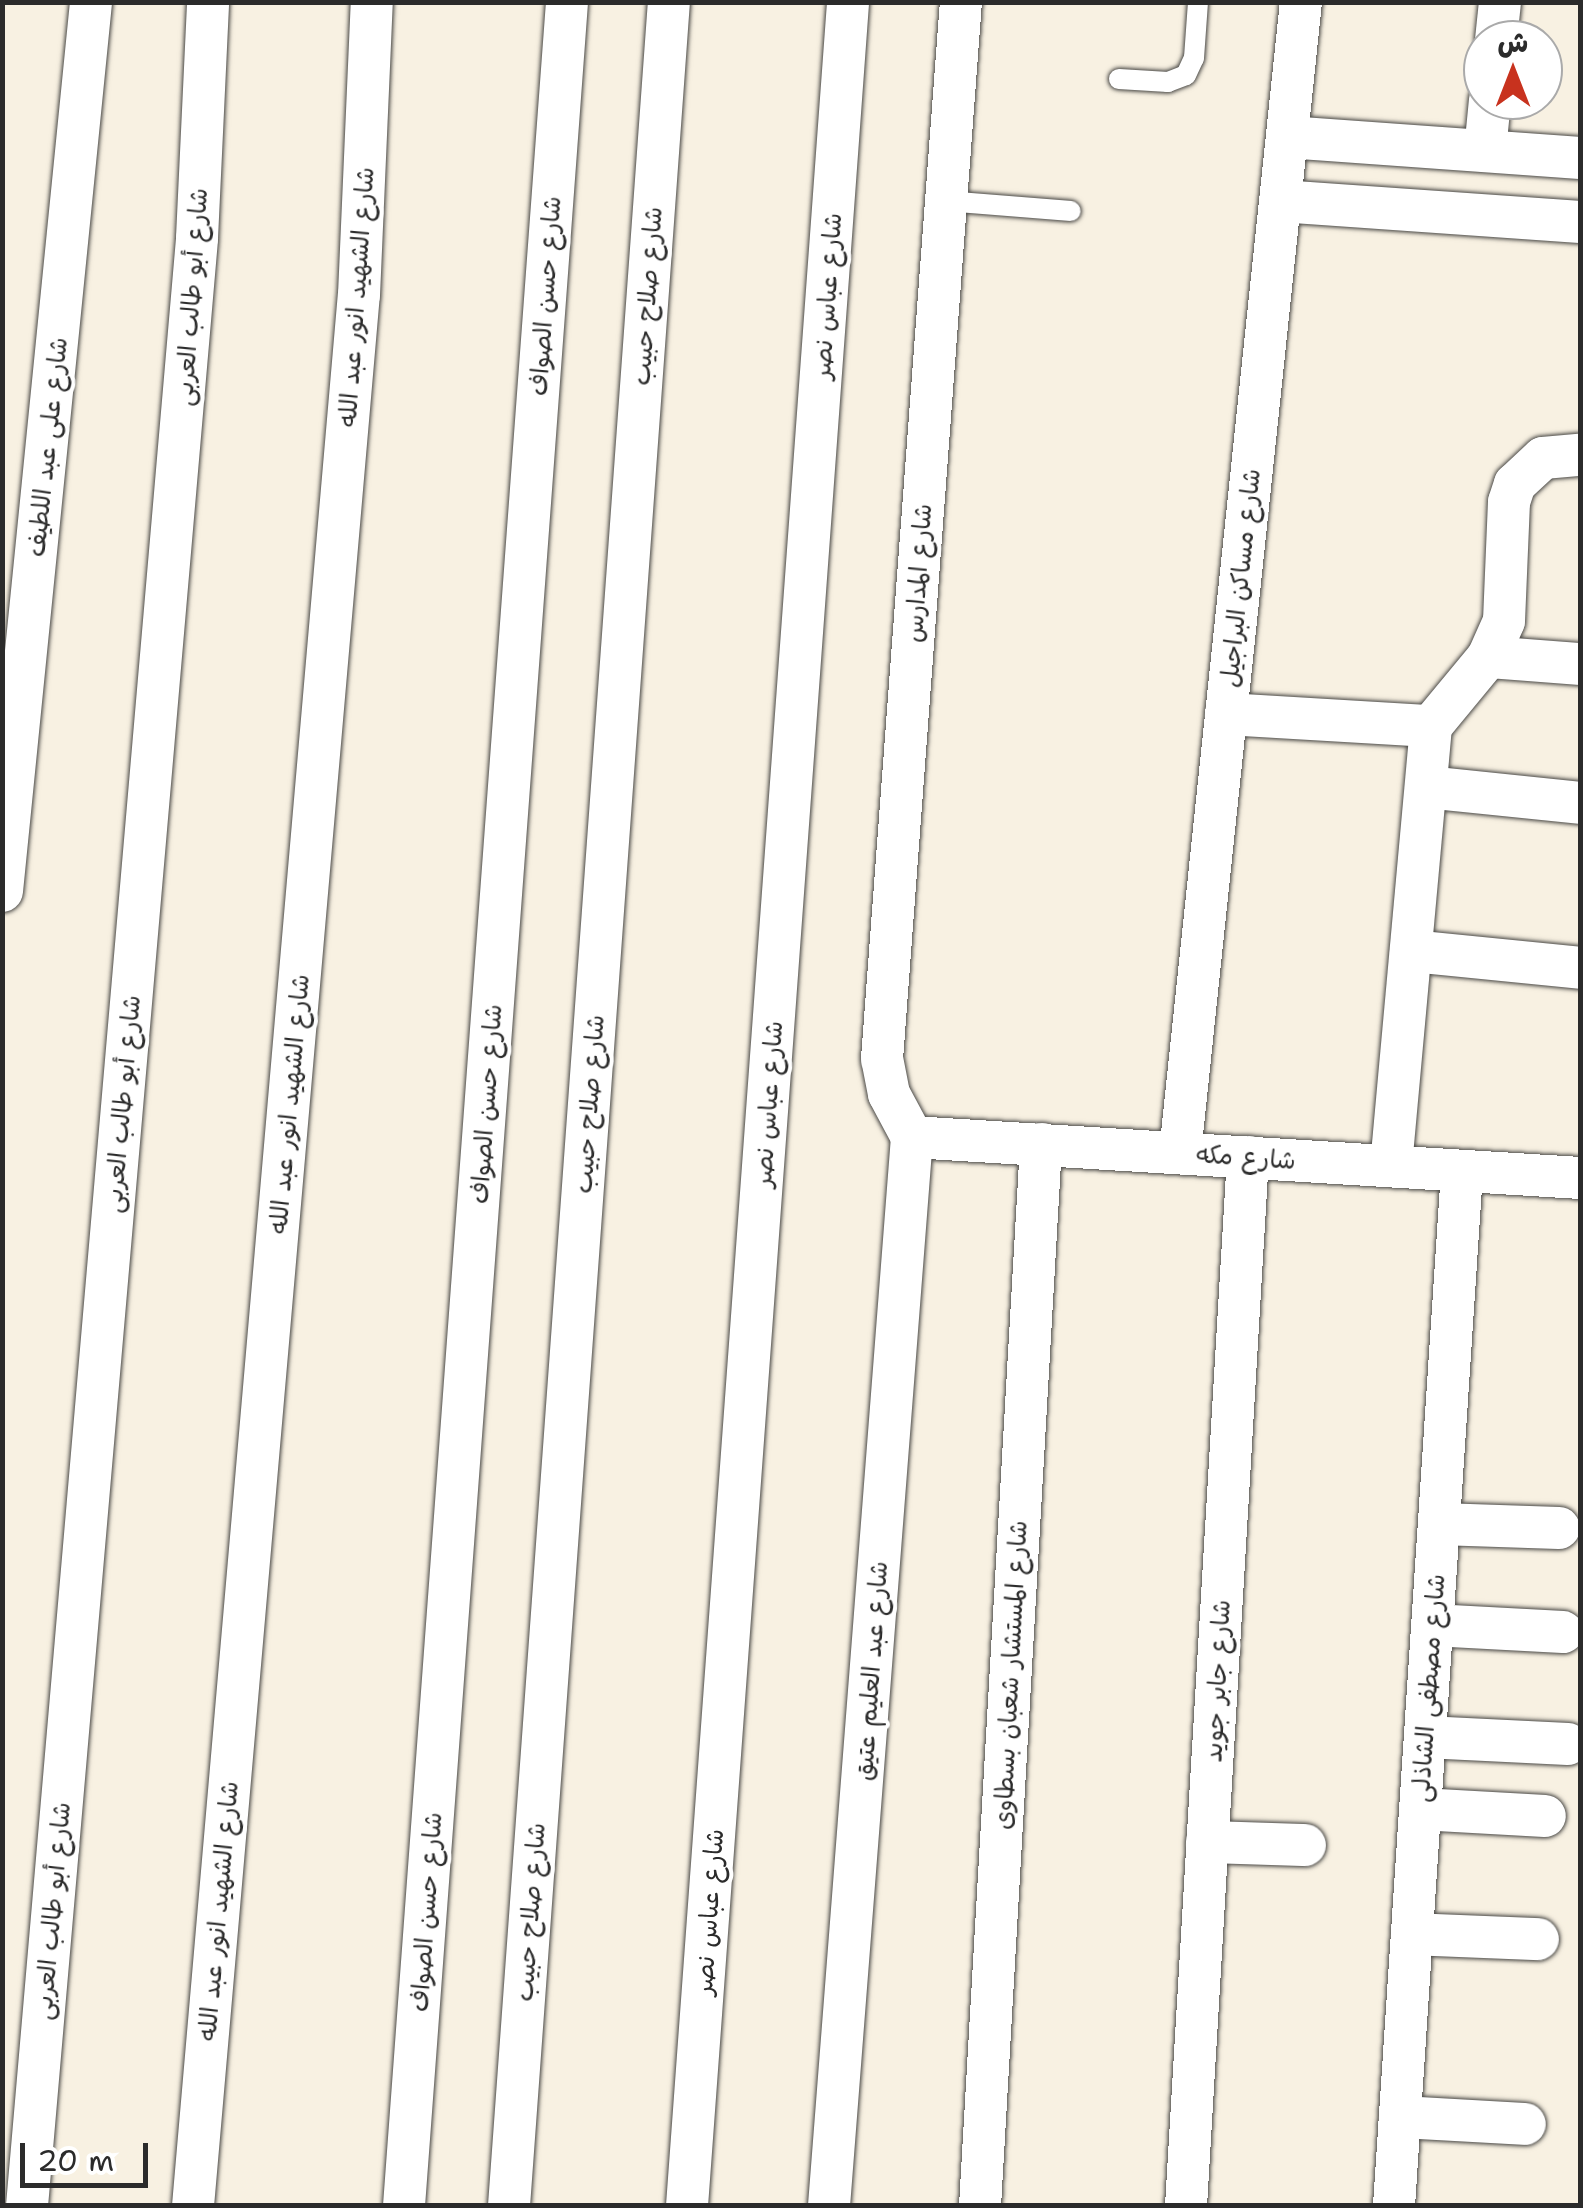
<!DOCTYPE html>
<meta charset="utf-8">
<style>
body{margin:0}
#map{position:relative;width:1583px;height:2208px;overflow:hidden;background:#f8f1e2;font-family:"Shantell Sans","Playpen Sans Arabic",sans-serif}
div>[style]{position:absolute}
.roads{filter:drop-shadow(0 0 2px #4a4946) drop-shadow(0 0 2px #4a4946)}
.service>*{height:20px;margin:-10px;padding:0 10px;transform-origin:10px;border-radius:10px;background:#fff}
.minor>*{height:42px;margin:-21px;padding:0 21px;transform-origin:21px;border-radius:21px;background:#fff}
span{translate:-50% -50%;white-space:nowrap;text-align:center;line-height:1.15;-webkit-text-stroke:8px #fff;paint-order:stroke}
.street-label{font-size:25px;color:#2b2b2b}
.frame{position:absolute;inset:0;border:5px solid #2b2b2b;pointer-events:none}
.north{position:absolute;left:1463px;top:20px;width:100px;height:100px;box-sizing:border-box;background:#fff;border:2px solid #aaa;border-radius:50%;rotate:0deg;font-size:28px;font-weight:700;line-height:40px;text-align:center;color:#2b2b2b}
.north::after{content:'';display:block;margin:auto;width:35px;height:45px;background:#c8321e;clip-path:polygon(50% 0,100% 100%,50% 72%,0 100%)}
.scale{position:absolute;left:20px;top:2143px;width:128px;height:45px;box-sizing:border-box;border:5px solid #2b2b2b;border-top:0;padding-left:12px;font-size:30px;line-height:35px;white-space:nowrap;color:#2b2b2b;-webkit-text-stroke:8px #fff;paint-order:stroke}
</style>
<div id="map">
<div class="roads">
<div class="service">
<div style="left:1119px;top:79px;width:49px;rotate:3.5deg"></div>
<div style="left:1168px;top:82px;width:19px;rotate:-21deg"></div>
<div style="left:1186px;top:75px;width:19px;rotate:-65deg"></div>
<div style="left:1194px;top:58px;width:56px;rotate:-85.9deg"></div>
<div style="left:946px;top:201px;width:125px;rotate:4.6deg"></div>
</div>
<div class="minor">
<div style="left:1496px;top:40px;width:38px;rotate:-84deg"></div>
<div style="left:1287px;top:137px;width:294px;rotate:4.1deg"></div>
<div style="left:1485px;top:151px;width:51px;rotate:-84.4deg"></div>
<div style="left:1280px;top:201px;width:301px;rotate:4deg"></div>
<div style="left:1488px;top:657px;width:92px;rotate:4.4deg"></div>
<div style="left:1226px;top:714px;width:205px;rotate:3.4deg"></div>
<div style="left:1431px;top:726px;width:89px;rotate:-50.4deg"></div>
<div style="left:1488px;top:657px;width:39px;rotate:-66deg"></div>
<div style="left:1504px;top:621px;width:119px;rotate:-87.6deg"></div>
<div style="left:1509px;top:502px;width:19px;rotate:-72deg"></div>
<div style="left:1515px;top:484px;width:38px;rotate:-43deg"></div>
<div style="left:1543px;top:458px;width:37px;rotate:-5deg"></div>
<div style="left:1426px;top:787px;width:155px;rotate:5.9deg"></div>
<div style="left:2px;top:891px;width:893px;rotate:-84.28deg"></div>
<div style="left:1411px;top:951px;width:170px;rotate:5.7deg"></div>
<div style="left:912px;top:1137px;width:669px;rotate:3.51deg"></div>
<div style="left:1180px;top:1153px;width:1157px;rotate:-84deg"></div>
<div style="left:1391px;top:1166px;width:442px;rotate:-84.8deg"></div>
<div style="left:1439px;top:1524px;width:120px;rotate:1.9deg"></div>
<div style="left:1432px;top:1625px;width:131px;rotate:3.1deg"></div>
<div style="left:1425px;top:1737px;width:143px;rotate:2.8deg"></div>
<div style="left:1420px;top:1809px;width:125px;rotate:3.2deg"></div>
<div style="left:1207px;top:1842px;width:98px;rotate:1.8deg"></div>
<div style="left:1412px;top:1934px;width:126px;rotate:2.3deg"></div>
<div style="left:1400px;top:2117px;width:125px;rotate:3.2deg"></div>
<div style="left:27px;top:2206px;width:1975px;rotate:-85.06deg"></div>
<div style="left:197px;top:238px;width:236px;rotate:-87.3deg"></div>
<div style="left:193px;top:2206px;width:1918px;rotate:-85.04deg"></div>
<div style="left:359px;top:295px;width:293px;rotate:-87.5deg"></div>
<div style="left:404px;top:2206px;width:2210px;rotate:-85.77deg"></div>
<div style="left:509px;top:2206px;width:2210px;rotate:-85.85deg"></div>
<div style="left:687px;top:2206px;width:2210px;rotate:-85.82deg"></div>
<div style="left:829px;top:2206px;width:1072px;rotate:-85.56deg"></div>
<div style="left:912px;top:1137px;width:49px;rotate:-118.1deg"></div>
<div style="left:889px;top:1094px;width:36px;rotate:-101deg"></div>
<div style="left:882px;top:1059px;width:1060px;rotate:-85.73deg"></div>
<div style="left:980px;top:2206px;width:1064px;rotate:-86.71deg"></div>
<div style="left:1186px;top:2206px;width:1051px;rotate:-86.62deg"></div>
<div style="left:1394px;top:2206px;width:1037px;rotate:-86.24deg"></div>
</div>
</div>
<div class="street-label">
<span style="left:545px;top:296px;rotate:-86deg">شارع حسن الصواف</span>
<span style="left:647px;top:296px;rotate:-86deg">شارع صلاح حبيب</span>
<span style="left:827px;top:296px;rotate:-86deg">شارع عباس نصر</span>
<span style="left:191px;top:297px;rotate:-86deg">شارع أبو طالب العربى</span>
<span style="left:356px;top:297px;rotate:-86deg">شارع الشهيد انور عبد الله</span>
<span style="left:47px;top:447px;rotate:-84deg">شارع على عبد اللطيف</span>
<span style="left:918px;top:573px;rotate:-86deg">شارع المدارس</span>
<span style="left:1240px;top:578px;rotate:-84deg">شارع مساكن البراجيل</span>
<span style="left:122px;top:1104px;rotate:-85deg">شارع أبو طالب العربى</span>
<span style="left:289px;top:1104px;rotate:-85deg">شارع الشهيد انور عبد الله</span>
<span style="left:486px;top:1104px;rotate:-86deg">شارع حسن الصواف</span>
<span style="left:589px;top:1104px;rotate:-86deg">شارع صلاح حبيب</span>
<span style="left:768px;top:1104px;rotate:-86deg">شارع عباس نصر</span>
<span style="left:1246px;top:1157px;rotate:4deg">شارع مكه</span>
<span style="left:871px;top:1671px;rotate:-86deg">شارع عبد العليم عتيق</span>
<span style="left:1010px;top:1675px;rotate:-87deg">شارع المستشار شعبان بسطاوى</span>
<span style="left:1217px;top:1681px;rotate:-87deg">شارع جابر جويد</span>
<span style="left:1428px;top:1688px;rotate:-86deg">شارع مصطفى الشاذلى</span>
<span style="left:52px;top:1911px;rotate:-85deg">شارع أبو طالب العربى</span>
<span style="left:218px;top:1911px;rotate:-85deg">شارع الشهيد انور عبد الله</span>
<span style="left:426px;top:1912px;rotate:-86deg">شارع حسن الصواف</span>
<span style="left:530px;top:1912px;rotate:-86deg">شارع صلاح حبيب</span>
<span style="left:709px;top:1912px;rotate:-86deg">شارع عباس نصر</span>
</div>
<div class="frame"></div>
<div class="north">ش</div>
<div class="scale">20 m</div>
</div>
